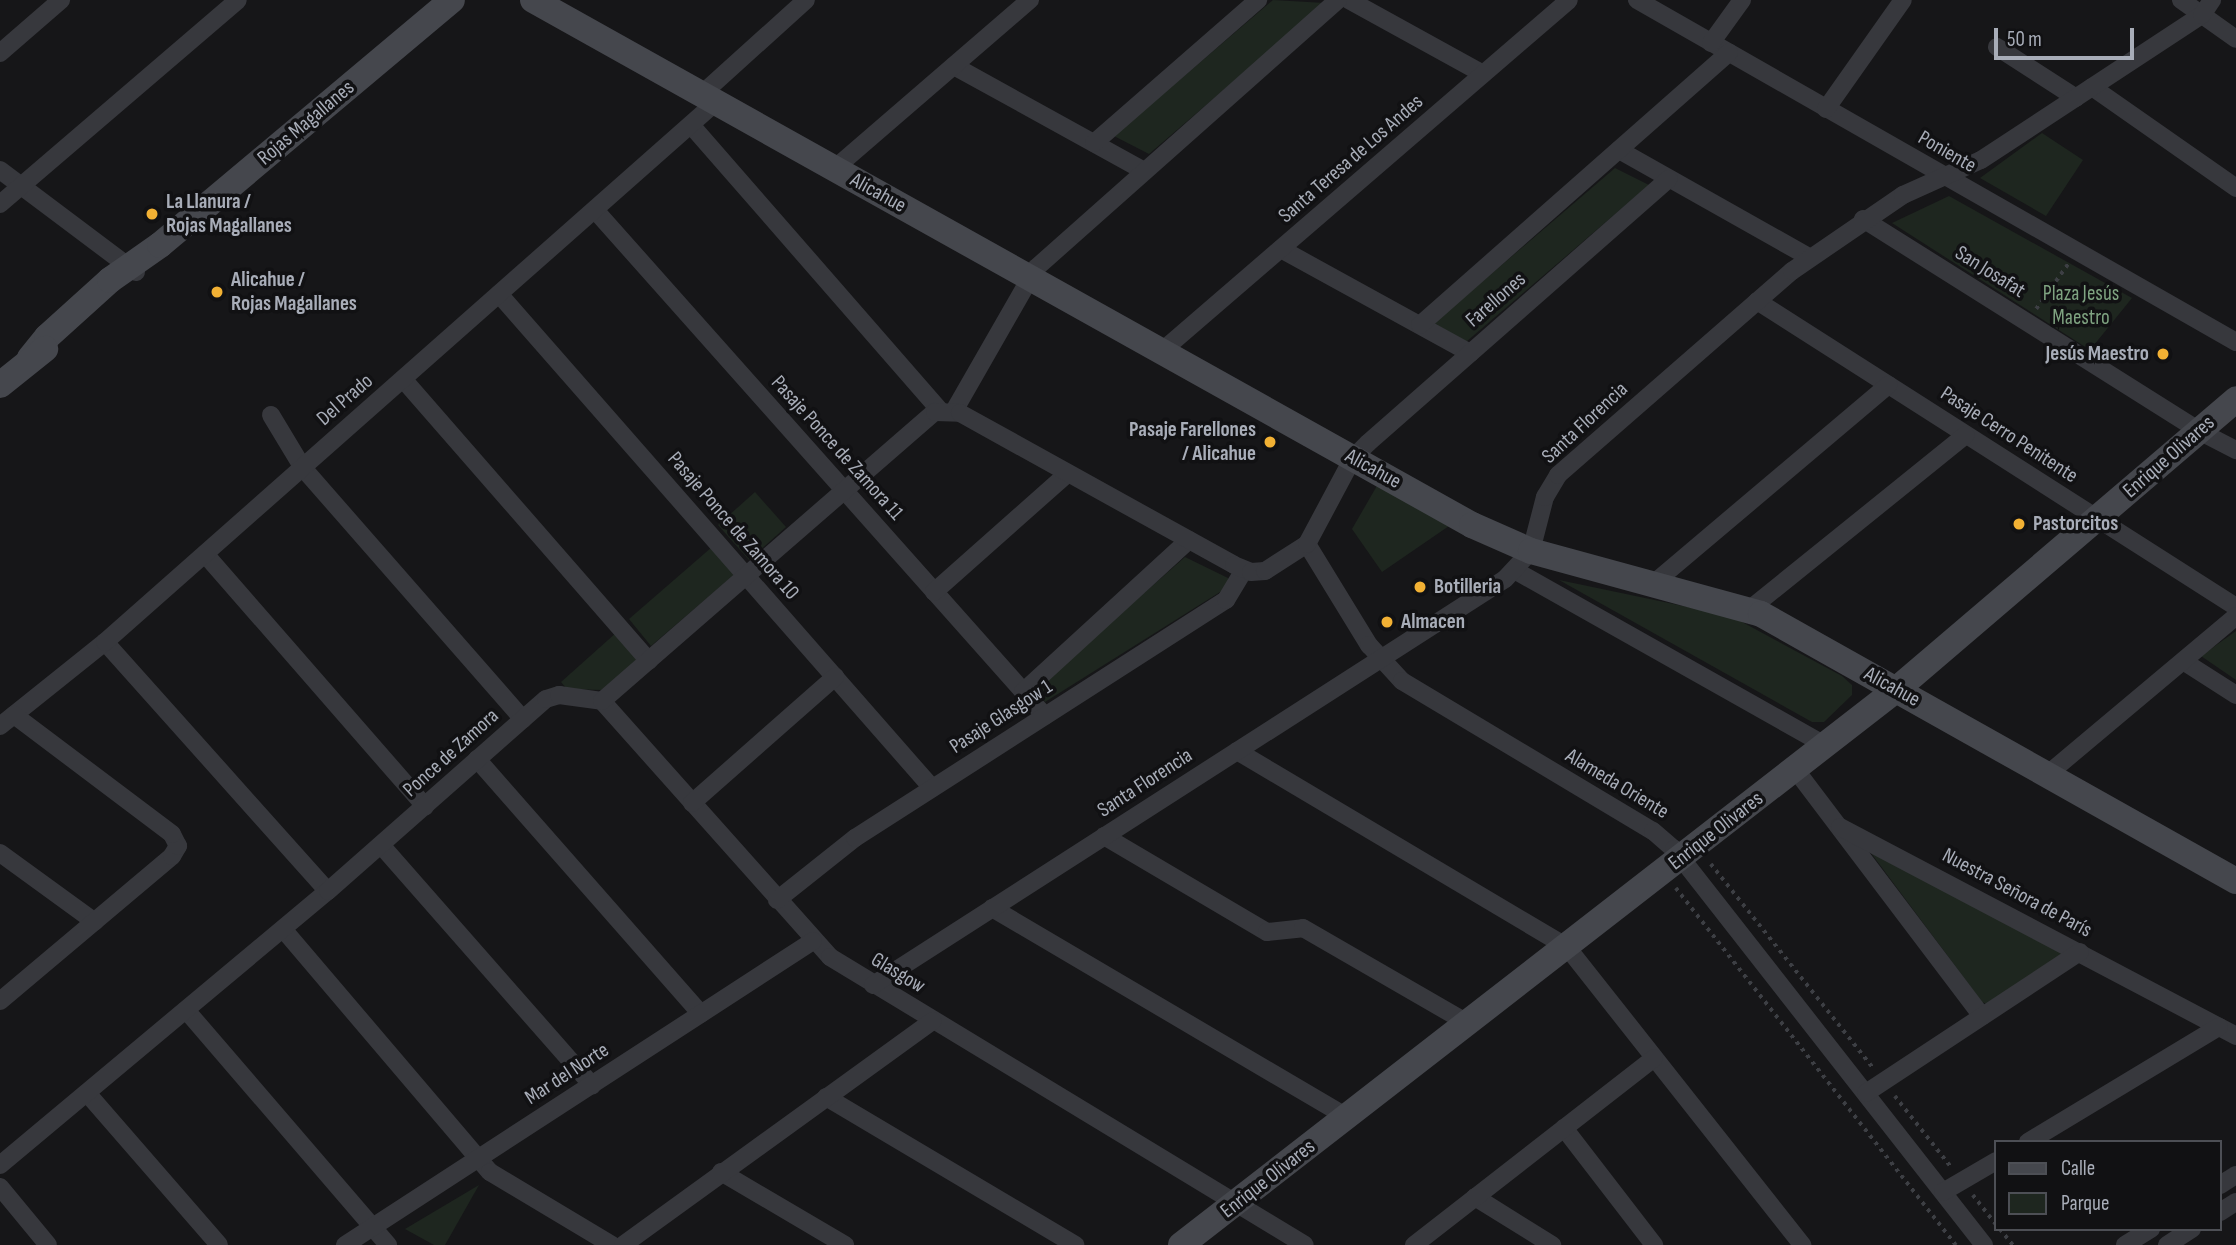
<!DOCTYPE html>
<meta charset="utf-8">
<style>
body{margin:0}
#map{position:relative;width:2236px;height:1245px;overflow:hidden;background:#161618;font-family:"Sofia Sans Condensed",sans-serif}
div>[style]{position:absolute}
.green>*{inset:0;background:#1e261f}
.path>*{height:3.5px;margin-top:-1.75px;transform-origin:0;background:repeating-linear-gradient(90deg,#3d3f44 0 3.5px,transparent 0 8.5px)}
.street>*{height:18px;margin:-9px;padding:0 9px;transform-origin:9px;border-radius:9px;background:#37383d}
.secondary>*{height:26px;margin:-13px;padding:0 13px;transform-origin:13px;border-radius:13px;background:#45474d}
.dots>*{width:19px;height:19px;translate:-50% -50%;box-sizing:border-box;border:4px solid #111113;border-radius:50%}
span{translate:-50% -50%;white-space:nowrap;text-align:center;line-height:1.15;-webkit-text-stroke:7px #111113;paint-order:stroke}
.street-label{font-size:21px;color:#a8adb8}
.poi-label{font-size:21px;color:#a8adb8;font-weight:700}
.left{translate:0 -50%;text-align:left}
.right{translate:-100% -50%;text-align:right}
.park-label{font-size:21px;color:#7fa381}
.legend{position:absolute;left:1994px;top:1140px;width:228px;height:91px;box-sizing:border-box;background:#111113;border:2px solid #4d4f55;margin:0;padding:9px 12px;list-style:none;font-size:21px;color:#a8adb8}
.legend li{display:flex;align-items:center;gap:14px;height:35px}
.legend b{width:35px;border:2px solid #4d4f55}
.scale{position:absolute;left:1994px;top:28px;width:140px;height:32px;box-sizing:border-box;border:4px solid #a8adb8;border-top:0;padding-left:9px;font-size:21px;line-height:24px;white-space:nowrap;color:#a8adb8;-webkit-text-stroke:5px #111113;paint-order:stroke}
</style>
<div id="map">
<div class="green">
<div style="clip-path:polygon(1273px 0,1325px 3px,1149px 154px,1114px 136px)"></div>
<div style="clip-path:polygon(2042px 133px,2083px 160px,2046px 216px,1980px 178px)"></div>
<div style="clip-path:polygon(1615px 168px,1649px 185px,1466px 342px,1434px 323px)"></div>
<div style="clip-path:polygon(1949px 196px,2132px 298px,2090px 350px,1892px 223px)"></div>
<div style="clip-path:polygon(1378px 484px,1449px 526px,1382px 572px,1352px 529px)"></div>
<div style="clip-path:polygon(755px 492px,786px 527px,749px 560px,718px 525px)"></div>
<div style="clip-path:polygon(712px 547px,734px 575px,651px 646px,629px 619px)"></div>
<div style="clip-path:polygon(1185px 557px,1228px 578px,1228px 587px,1045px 702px,1035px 689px)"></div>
<div style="clip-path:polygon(1559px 580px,1731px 616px,1842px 676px,1852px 685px,1852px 695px,1824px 722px,1812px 722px)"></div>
<div style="clip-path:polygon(2236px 631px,2236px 680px,2201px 656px)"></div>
<div style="clip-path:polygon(617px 632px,639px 660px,603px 690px,567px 689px,561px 682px)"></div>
<div style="clip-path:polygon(1871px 853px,2061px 950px,2061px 958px,1989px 1005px,1982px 1002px)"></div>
<div style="clip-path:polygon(479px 1185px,445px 1245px,434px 1245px,405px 1229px)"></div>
</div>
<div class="path">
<div style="left:2036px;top:309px;width:55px;rotate:-54.6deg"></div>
<div style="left:1711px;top:864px;width:260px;rotate:51.5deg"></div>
<div style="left:1676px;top:888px;width:454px;rotate:51.9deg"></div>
<div style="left:1895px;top:1096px;width:90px;rotate:51.7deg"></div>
<div style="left:1973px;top:1195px;width:37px;rotate:52deg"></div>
<div style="left:2000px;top:1229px;width:21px;rotate:51deg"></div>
</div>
<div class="street">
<div style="left:1349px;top:0;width:153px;rotate:28.9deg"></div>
<div style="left:1637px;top:0;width:690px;rotate:29.72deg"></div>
<div style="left:2181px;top:0;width:67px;rotate:35.3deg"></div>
<div style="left:1711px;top:43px;width:53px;rotate:-54.2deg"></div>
<div style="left:1997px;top:47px;width:94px;rotate:32.8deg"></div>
<div style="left:0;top:53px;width:81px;rotate:-41deg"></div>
<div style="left:954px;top:66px;width:217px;rotate:28.9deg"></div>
<div style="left:2092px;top:87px;width:176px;rotate:35deg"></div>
<div style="left:702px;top:94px;width:140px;rotate:-42.1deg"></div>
<div style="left:1826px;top:109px;width:133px;rotate:-54.8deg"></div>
<div style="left:691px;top:125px;width:378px;rotate:48.9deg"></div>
<div style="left:1094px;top:143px;width:218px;rotate:-41.1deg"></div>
<div style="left:1619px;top:150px;width:218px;rotate:29.4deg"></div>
<div style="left:834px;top:169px;width:259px;rotate:-40.8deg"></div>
<div style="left:0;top:170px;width:170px;rotate:36.9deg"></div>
<div style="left:0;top:204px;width:313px;rotate:-40.6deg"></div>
<div style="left:595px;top:210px;width:677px;rotate:48.35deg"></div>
<div style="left:1863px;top:219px;width:397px;rotate:32.2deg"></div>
<div style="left:2199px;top:431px;width:42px;rotate:27.2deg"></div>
<div style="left:1281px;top:249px;width:216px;rotate:28.8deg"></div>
<div style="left:499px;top:294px;width:657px;rotate:48.76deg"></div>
<div style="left:1757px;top:301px;width:568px;rotate:32.57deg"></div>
<div style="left:1420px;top:325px;width:412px;rotate:-41.4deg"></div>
<div style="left:1162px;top:351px;width:537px;rotate:-40.77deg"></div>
<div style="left:403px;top:379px;width:374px;rotate:48.9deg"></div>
<div style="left:954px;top:411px;width:165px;rotate:-60.2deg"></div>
<div style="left:1036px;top:268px;width:404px;rotate:-41.6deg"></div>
<div style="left:271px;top:415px;width:62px;rotate:58.9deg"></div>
<div style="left:303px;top:468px;width:334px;rotate:48.8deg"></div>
<div style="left:1307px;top:544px;width:119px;rotate:58.5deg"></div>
<div style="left:1369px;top:645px;width:49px;rotate:47.5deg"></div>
<div style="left:1402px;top:681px;width:292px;rotate:30.9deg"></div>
<div style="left:1653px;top:831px;width:28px;rotate:41deg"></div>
<div style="left:1674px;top:849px;width:503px;rotate:51.95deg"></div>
<div style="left:205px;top:554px;width:335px;rotate:48.9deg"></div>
<div style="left:1516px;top:571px;width:355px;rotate:29.4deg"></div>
<div style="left:1654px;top:583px;width:307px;rotate:-40.2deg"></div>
<div style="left:934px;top:592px;width:179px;rotate:-41.6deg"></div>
<div style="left:1750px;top:609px;width:277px;rotate:-38.9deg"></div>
<div style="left:105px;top:642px;width:334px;rotate:48.2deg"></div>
<div style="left:2183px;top:661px;width:63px;rotate:32.7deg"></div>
<div style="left:1023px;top:692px;width:225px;rotate:-42.5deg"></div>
<div style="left:602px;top:701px;width:343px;rotate:48.3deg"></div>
<div style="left:830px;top:957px;width:555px;rotate:31.23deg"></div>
<div style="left:0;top:726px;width:134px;rotate:-38.7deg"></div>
<div style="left:105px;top:642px;width:815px;rotate:-41.47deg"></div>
<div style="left:1237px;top:751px;width:384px;rotate:30.7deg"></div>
<div style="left:1567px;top:947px;width:380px;rotate:51.7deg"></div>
<div style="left:477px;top:759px;width:339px;rotate:48.7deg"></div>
<div style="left:1795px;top:769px;width:310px;rotate:52.9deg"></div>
<div style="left:2048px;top:774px;width:246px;rotate:-40deg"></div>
<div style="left:692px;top:803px;width:191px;rotate:-41.4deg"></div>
<div style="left:1840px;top:827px;width:448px;rotate:27.8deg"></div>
<div style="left:1104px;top:836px;width:189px;rotate:30.5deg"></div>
<div style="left:1267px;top:932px;width:36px;rotate:-6deg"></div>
<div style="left:1303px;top:928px;width:192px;rotate:30deg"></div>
<div style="left:381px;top:845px;width:320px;rotate:48.7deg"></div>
<div style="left:0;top:853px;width:117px;rotate:36deg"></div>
<div style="left:777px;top:900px;width:100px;rotate:-38.5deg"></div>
<div style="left:855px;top:838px;width:441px;rotate:-32.7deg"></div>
<div style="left:1226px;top:600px;width:35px;rotate:-59deg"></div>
<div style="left:992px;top:908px;width:413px;rotate:30.5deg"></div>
<div style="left:283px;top:929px;width:319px;rotate:49.6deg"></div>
<div style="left:490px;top:1172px;width:142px;rotate:30.9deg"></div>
<div style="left:873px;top:985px;width:751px;rotate:-32.72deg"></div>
<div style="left:1505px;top:579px;width:38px;rotate:-47deg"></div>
<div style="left:1531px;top:551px;width:56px;rotate:-75.5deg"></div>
<div style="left:1545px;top:497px;width:26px;rotate:-59deg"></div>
<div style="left:1558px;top:475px;width:310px;rotate:-41.1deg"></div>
<div style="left:1792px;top:271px;width:135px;rotate:-34.4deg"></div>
<div style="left:1903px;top:195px;width:85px;rotate:-24.2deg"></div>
<div style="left:1981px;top:160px;width:264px;rotate:-33.3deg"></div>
<div style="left:2202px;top:15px;width:18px;rotate:-56deg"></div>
<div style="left:0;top:1001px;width:225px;rotate:-40.1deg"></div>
<div style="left:172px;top:856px;width:12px;rotate:-59deg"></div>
<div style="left:178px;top:846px;width:13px;rotate:-117deg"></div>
<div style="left:172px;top:834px;width:198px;rotate:-143deg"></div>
<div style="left:186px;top:1010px;width:310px;rotate:49.3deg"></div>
<div style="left:87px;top:1093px;width:201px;rotate:49deg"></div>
<div style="left:1866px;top:1093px;width:256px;rotate:-33.4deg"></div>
<div style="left:826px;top:1097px;width:290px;rotate:30.7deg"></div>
<div style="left:1564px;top:1128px;width:148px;rotate:52.4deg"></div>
<div style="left:2028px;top:1142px;width:223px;rotate:-31.1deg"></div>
<div style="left:0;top:1165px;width:427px;rotate:-39.9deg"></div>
<div style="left:328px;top:891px;width:290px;rotate:-41.4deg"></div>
<div style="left:546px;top:699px;width:14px;rotate:-17deg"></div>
<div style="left:559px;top:695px;width:43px;rotate:7.9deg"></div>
<div style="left:602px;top:701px;width:441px;rotate:-41deg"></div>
<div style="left:935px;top:412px;width:25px;rotate:2deg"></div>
<div style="left:960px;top:413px;width:313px;rotate:29deg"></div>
<div style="left:1234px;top:565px;width:18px;rotate:22deg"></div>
<div style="left:1251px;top:572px;width:14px;rotate:-4deg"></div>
<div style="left:1265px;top:571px;width:50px;rotate:-32.7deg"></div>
<div style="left:1307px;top:544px;width:98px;rotate:-61.9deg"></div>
<div style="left:1353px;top:458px;width:21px;rotate:-45deg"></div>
<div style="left:1368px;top:443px;width:400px;rotate:-41.3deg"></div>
<div style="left:721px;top:1172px;width:144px;rotate:30.5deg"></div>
<div style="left:2220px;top:1185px;width:19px;rotate:-32deg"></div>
<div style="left:0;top:1187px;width:75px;rotate:50.4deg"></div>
<div style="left:1943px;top:1192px;width:61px;rotate:-30.3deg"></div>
<div style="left:1475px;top:1197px;width:91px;rotate:31.9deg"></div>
<div style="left:2220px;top:1212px;width:19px;rotate:-32deg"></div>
<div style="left:345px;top:1245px;width:558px;rotate:-33.01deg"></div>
<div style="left:623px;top:1245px;width:382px;rotate:-35.9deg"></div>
<div style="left:1414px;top:1245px;width:304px;rotate:-37.9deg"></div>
<div style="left:2125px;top:1245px;width:31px;rotate:-32deg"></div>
<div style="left:2167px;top:1245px;width:30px;rotate:-33deg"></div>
</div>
<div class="secondary">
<div style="left:533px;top:0;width:1076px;rotate:29.21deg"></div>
<div style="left:1472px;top:525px;width:64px;rotate:23.8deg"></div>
<div style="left:1531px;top:551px;width:238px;rotate:15.3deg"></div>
<div style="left:1761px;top:614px;width:545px;rotate:29.34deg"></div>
<div style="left:30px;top:358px;width:27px;rotate:-51deg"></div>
<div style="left:47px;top:337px;width:85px;rotate:-42.1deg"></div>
<div style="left:110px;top:280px;width:61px;rotate:-35deg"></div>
<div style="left:160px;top:245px;width:381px;rotate:-40deg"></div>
<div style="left:0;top:385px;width:58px;rotate:-38.7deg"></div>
<div style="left:1181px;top:1245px;width:907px;rotate:-37.83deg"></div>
<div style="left:1897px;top:689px;width:446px;rotate:-40.5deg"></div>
</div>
<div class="dots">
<div style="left:152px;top:214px;background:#f2b134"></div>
<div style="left:217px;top:292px;background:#f2b134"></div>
<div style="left:2163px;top:354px;background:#f2b134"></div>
<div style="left:1270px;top:442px;background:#f2b134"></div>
<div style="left:2019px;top:524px;background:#f2b134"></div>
<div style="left:1420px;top:587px;background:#f2b134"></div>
<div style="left:1387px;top:622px;background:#f2b134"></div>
</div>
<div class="street-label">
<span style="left:306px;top:123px;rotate:-40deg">Rojas Magallanes</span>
<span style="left:1947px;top:152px;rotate:30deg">Poniente</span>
<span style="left:1351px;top:159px;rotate:-41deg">Santa Teresa de Los Andes</span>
<span style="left:878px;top:193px;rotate:29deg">Alicahue</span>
<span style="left:1990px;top:272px;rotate:32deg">San Josafat</span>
<span style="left:1496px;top:300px;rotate:-41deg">Farellones</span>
<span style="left:345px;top:400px;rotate:-41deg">Del Prado</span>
<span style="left:1585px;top:423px;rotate:-43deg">Santa Florencia</span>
<span style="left:2009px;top:435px;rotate:33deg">Pasaje Cerro Penitente</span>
<span style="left:837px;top:448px;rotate:48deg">Pasaje Ponce de Zamora 11</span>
<span style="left:2169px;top:457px;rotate:-41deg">Enrique Olivares</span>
<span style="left:1373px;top:469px;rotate:29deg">Alicahue</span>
<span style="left:733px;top:526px;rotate:49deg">Pasaje Ponce de Zamora 10</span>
<span style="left:1892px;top:687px;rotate:29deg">Alicahue</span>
<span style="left:1001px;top:717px;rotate:-33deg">Pasaje Glasgow 1</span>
<span style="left:451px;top:753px;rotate:-42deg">Ponce de Zamora</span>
<span style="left:1145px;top:783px;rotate:-33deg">Santa Florencia</span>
<span style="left:1617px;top:784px;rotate:31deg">Alameda Oriente</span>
<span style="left:1716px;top:831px;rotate:-38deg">Enrique Olivares</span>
<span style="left:2017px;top:893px;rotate:28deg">Nuestra Señora de París</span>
<span style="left:898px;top:973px;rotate:31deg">Glasgow</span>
<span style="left:567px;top:1074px;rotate:-33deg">Mar del Norte</span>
<span style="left:1268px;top:1179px;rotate:-38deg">Enrique Olivares</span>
</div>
<div class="poi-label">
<span class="left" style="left:166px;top:214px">La Llanura /<br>Rojas Magallanes</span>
<span class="left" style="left:231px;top:292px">Alicahue /<br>Rojas Magallanes</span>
<span class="right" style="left:2149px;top:354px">Jesús Maestro</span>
<span class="right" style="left:1256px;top:442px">Pasaje Farellones<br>/ Alicahue</span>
<span class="left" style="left:2033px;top:524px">Pastorcitos</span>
<span class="left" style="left:1434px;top:587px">Botilleria</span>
<span class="left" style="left:1401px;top:622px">Almacen</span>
</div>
<div class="park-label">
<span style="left:2081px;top:306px">Plaza Jesús<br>Maestro</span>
</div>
<ul class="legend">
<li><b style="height:9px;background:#45474d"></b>Calle</li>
<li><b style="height:19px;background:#1e261f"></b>Parque</li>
</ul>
<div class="scale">50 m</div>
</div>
